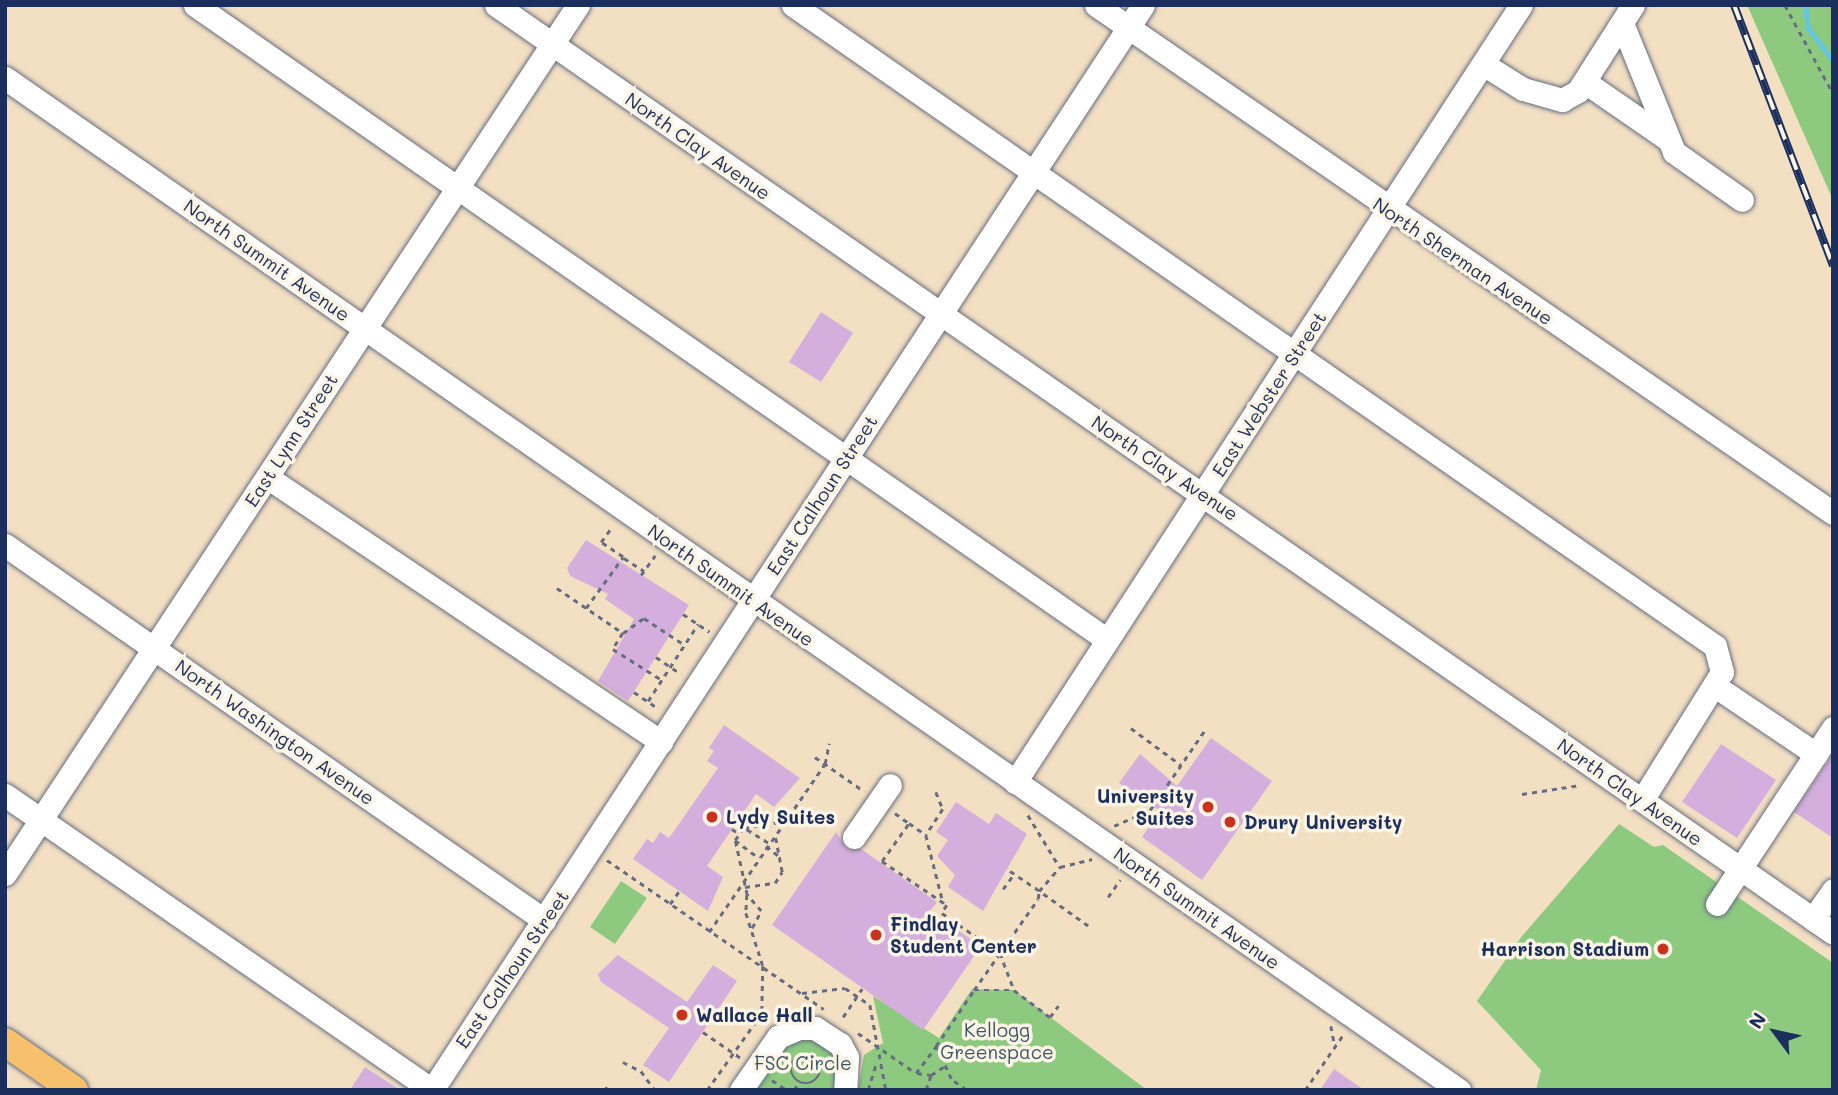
<!DOCTYPE html>
<style>
body{margin:0}
#map{position:relative;width:1838px;height:1095px;overflow:hidden;background:#f3e0c3;font-family:Mali,sans-serif}
div>[style]{position:absolute}
.green>*{inset:0;background:#8dca7f}
.stream>*{height:5px;margin:-2.5px;padding:0 2.5px;transform-origin:2.5px;border-radius:2.5px;background:#64c6e2}
.building>*{inset:0;background:#d4aedd}
.path>*{height:2.5px;margin-top:-1.25px;transform-origin:0;background:repeating-linear-gradient(90deg,#676d81 0 5px,transparent 0 10px)}
.path>.ring{margin:-1.25px;padding:0;box-sizing:content-box;background:none;border:2.5px solid #676d81;border-radius:50%}
.roads{filter:drop-shadow(0 0 2px #676d81) drop-shadow(0 0 2px #676d81)}
.minor>*{height:23px;margin:-11.5px;padding:0 11.5px;transform-origin:11.5px;border-radius:11.5px;background:#fff}
.major>*{height:28px;margin:-14px;padding:0 14px;transform-origin:14px;border-radius:14px;background:#f7c06c}
.rail>*{height:8px;margin-top:-4px;transform-origin:0;background:repeating-linear-gradient(90deg,#fcf5e5 0 16px,#1b2f5e 0 32px);box-sizing:border-box;border-block:2px solid #1b2f5e}
.path-bridge>*{height:2.5px;margin-top:-1.25px;transform-origin:0;background:repeating-linear-gradient(90deg,#676d81 0 5px,transparent 0 10px)}
.dots>*{width:19px;height:19px;translate:-50% -50%;box-sizing:border-box;border:4px solid #fcf5e5;border-radius:50%}
span{translate:-50% -50%;white-space:nowrap;text-align:center;line-height:1.15;-webkit-text-stroke:7px #fcf5e5;paint-order:stroke}
.street-label{font-size:19px;color:#1b2f5e}
.poi-label{font-size:19px;color:#1b2f5e;font-weight:700}
.right{translate:-100% -50%;text-align:right}
.left{translate:0 -50%;text-align:left}
.park-label{font-size:19px;color:#385666}
.frame{position:absolute;inset:0;border:7px solid #1b2f5e;pointer-events:none}
.north{position:absolute;left:1740px;top:997px;width:70px;height:70px;-webkit-text-stroke:5px #fcf5e5;paint-order:stroke;rotate:303deg;font-size:19px;font-weight:700;line-height:28px;text-align:center;color:#1b2f5e}
.north::after{content:'';display:block;margin:auto;width:24px;height:32px;background:#1b2f5e;clip-path:polygon(50% 0,100% 100%,50% 72%,0 100%)}
</style>
<div id="map">
<div class="green">
<div style="clip-path:polygon(1747px 5px,1833px 5px,1833px 200px)"></div>
<div style="clip-path:polygon(1619px 824px,1654px 847px,1663px 845px,1833px 963px,1833px 1090px,1536px 1090px,1541px 1070px,1477px 1001px,1522px 936px)"></div>
<div style="clip-path:polygon(621px 881px,647px 898px,615px 944px,590px 927px)"></div>
<div style="clip-path:polygon(972px 989px,1014px 990px,1147px 1090px,858px 1090px,864px 1055px,883px 1043px,873px 996px,939px 1038px)"></div>
<div style="clip-path:polygon(808px 1036px,837px 1054px,834px 1090px,751px 1090px,780px 1049px)"></div>
</div>
<div class="stream">
<div style="left:1805px;top:5px;width:23px;rotate:83deg"></div>
<div style="left:1808px;top:28px;width:41px;rotate:52.9deg"></div>
</div>
<div class="building">
<div style="clip-path:polygon(821px 312px,853px 333px,821px 382px,789px 362px)"></div>
<div style="clip-path:polygon(586px 540px,689px 605px,628px 701px,598px 681px,634px 619px,605px 599px,608px 594px,570px 576px,567px 568px)"></div>
<div style="clip-path:polygon(724px 725px,800px 778px,774px 807px,756px 794px,707px 866px,723px 877px,708px 911px,633px 859px,647px 839px,653px 843px,660px 832px,669px 838px,718px 768px,707px 761px,714px 751px,709px 748px)"></div>
<div style="clip-path:polygon(1211px 738px,1272px 781px,1202px 880px,1142px 837px,1160px 811px,1119px 783px,1140px 754px,1177px 786px)"></div>
<div style="clip-path:polygon(1721px 744px,1776px 780px,1737px 838px,1682px 802px)"></div>
<div style="clip-path:polygon(1833px 754px,1833px 838px,1794px 812px)"></div>
<div style="clip-path:polygon(956px 802px,989px 824px,996px 813px,1027px 834px,983px 911px,948px 887px,955px 875px,937px 856px,948px 840px,936px 832px)"></div>
<div style="clip-path:polygon(836px 832px,847px 849px,861px 849px,937px 902px,930px 911px,981px 946px,923px 1030px,772px 925px)"></div>
<div style="clip-path:polygon(618px 955px,687px 1002px,713px 965px,737px 981px,669px 1082px,643px 1065px,669px 1028px,601px 982px,598px 974px)"></div>
<div style="clip-path:polygon(365px 1067px,400px 1090px,350px 1090px)"></div>
<div style="clip-path:polygon(1334px 1069px,1364px 1090px,1320px 1090px)"></div>
</div>
<div class="path">
<div style="left:1785px;top:5px;width:100px;rotate:61.4deg"></div>
<div style="left:624px;top:558px;width:24px;rotate:33deg"></div>
<div style="left:641px;top:575px;width:24px;rotate:-54deg"></div>
<div style="left:557px;top:588px;width:80px;rotate:34.3deg"></div>
<div style="left:623px;top:633px;width:19px;rotate:122deg"></div>
<div style="left:613px;top:649px;width:58px;rotate:32.3deg"></div>
<div style="left:586px;top:608px;width:63px;rotate:-54deg"></div>
<div style="left:623px;top:557px;width:27px;rotate:-146deg"></div>
<div style="left:601px;top:542px;width:19px;rotate:-54deg"></div>
<div style="left:683px;top:614px;width:32px;rotate:34deg"></div>
<div style="left:623px;top:633px;width:26px;rotate:-36deg"></div>
<div style="left:644px;top:618px;width:49px;rotate:33.4deg"></div>
<div style="left:656px;top:657px;width:30px;rotate:34deg"></div>
<div style="left:634px;top:692px;width:30px;rotate:34deg"></div>
<div style="left:648px;top:701px;width:92px;rotate:-57deg"></div>
<div style="left:1131px;top:728px;width:62px;rotate:36.5deg"></div>
<div style="left:815px;top:757px;width:60px;rotate:34.8deg"></div>
<div style="left:936px;top:792px;width:18px;rotate:68deg"></div>
<div style="left:943px;top:809px;width:31px;rotate:123deg"></div>
<div style="left:926px;top:835px;width:69px;rotate:75.8deg"></div>
<div style="left:1522px;top:794px;width:59px;rotate:-8.8deg"></div>
<div style="left:895px;top:813px;width:17px;rotate:36deg"></div>
<div style="left:1028px;top:815px;width:60px;rotate:58.7deg"></div>
<div style="left:1114px;top:826px;width:39px;rotate:-24deg"></div>
<div style="left:1150px;top:810px;width:97px;rotate:-55.5deg"></div>
<div style="left:732px;top:829px;width:9px;rotate:32deg"></div>
<div style="left:735px;top:840px;width:14px;rotate:-54deg"></div>
<div style="left:768px;top:843px;width:28px;rotate:-148deg"></div>
<div style="left:744px;top:828px;width:42px;rotate:-9.7deg"></div>
<div style="left:766px;top:846px;width:16px;rotate:38deg"></div>
<div style="left:607px;top:860px;width:263px;rotate:34.5deg"></div>
<div style="left:882px;top:861px;width:78px;rotate:34.1deg"></div>
<div style="left:947px;top:905px;width:9px;rotate:122deg"></div>
<div style="left:942px;top:913px;width:70px;rotate:34.6deg"></div>
<div style="left:1000px;top:953px;width:40px;rotate:69deg"></div>
<div style="left:882px;top:861px;width:47px;rotate:-54.6deg"></div>
<div style="left:909px;top:823px;width:21px;rotate:35deg"></div>
<div style="left:745px;top:887px;width:30px;rotate:-8deg"></div>
<div style="left:775px;top:883px;width:13px;rotate:-58deg"></div>
<div style="left:782px;top:872px;width:37px;rotate:-101deg"></div>
<div style="left:1003px;top:889px;width:19px;rotate:-54deg"></div>
<div style="left:747px;top:895px;width:18px;rotate:93deg"></div>
<div style="left:746px;top:913px;width:56px;rotate:72.2deg"></div>
<div style="left:763px;top:966px;width:47px;rotate:91.2deg"></div>
<div style="left:1108px;top:897px;width:21px;rotate:-55deg"></div>
<div style="left:670px;top:904px;width:16px;rotate:-55deg"></div>
<div style="left:1088px;top:926px;width:60px;rotate:-144.5deg"></div>
<div style="left:1039px;top:891px;width:32px;rotate:-49deg"></div>
<div style="left:1060px;top:867px;width:33px;rotate:-14deg"></div>
<div style="left:752px;top:928px;width:19px;rotate:-62deg"></div>
<div style="left:761px;top:911px;width:21px;rotate:-131deg"></div>
<div style="left:747px;top:895px;width:56px;rotate:-102.3deg"></div>
<div style="left:735px;top:840px;width:30px;rotate:37deg"></div>
<div style="left:709px;top:932px;width:204px;rotate:-55.4deg"></div>
<div style="left:825px;top:764px;width:21px;rotate:-79deg"></div>
<div style="left:974px;top:990px;width:111px;rotate:-54.9deg"></div>
<div style="left:1038px;top:899px;width:8px;rotate:-83deg"></div>
<div style="left:1039px;top:891px;width:40px;rotate:-146deg"></div>
<div style="left:802px;top:993px;width:43px;rotate:-6.6deg"></div>
<div style="left:845px;top:988px;width:30px;rotate:34deg"></div>
<div style="left:870px;top:1005px;width:86px;rotate:79.3deg"></div>
<div style="left:1331px;top:1026px;width:20px;rotate:79deg"></div>
<div style="left:703px;top:1032px;width:46px;rotate:34.4deg"></div>
<div style="left:858px;top:1033px;width:70px;rotate:34.6deg"></div>
<div style="left:916px;top:1073px;width:34px;rotate:-53deg"></div>
<div class="ring" style="left:791px;top:1054px;width:27.5px;height:27.5px"></div>
<div style="left:623px;top:1062px;width:20px;rotate:27deg"></div>
<div style="left:641px;top:1071px;width:24px;rotate:54deg"></div>
<div style="left:917px;top:1073px;width:14px;rotate:8deg"></div>
<div style="left:772px;top:1080px;width:18px;rotate:34deg"></div>
<div style="left:605px;top:1087px;width:5px;rotate:37deg"></div>
<div style="left:707px;top:1090px;width:95px;rotate:-54.5deg"></div>
<div style="left:762px;top:1013px;width:11px;rotate:41deg"></div>
<div style="left:794px;top:1090px;width:9px;rotate:-58deg"></div>
<div style="left:868px;top:1090px;width:27px;rotate:-73deg"></div>
<div style="left:926px;top:1090px;width:16px;rotate:-72deg"></div>
<div style="left:931px;top:1075px;width:17px;rotate:-33deg"></div>
<div style="left:966px;top:1090px;width:19px;rotate:-144deg"></div>
<div style="left:951px;top:1079px;width:36px;rotate:-114deg"></div>
<div style="left:936px;top:1046px;width:68px;rotate:-55.8deg"></div>
<div style="left:974px;top:990px;width:40px"></div>
<div style="left:1014px;top:990px;width:45px;rotate:36.9deg"></div>
<div style="left:1050px;top:1017px;width:14px;rotate:-54deg"></div>
<div style="left:1305px;top:1090px;width:67px;rotate:-55.4deg"></div>
</div>
<div class="roads">
<div class="minor">
<div style="left:195px;top:5px;width:1110px;rotate:34.84deg"></div>
<div style="left:496px;top:5px;width:1627px;rotate:34.76deg"></div>
<div style="left:793px;top:5px;width:1123px;rotate:34.81deg"></div>
<div style="left:1715px;top:646px;width:27px;rotate:75deg"></div>
<div style="left:1722px;top:672px;width:151px;rotate:122deg"></div>
<div style="left:1096px;top:5px;width:895px;rotate:34.58deg"></div>
<div style="left:1622px;top:23px;width:139px;rotate:68deg"></div>
<div style="left:1674px;top:152px;width:83px;rotate:35.2deg"></div>
<div style="left:1483px;top:64px;width:47px;rotate:32deg"></div>
<div style="left:1523px;top:89px;width:41px;rotate:15.8deg"></div>
<div style="left:1562px;top:100px;width:18px;rotate:-29deg"></div>
<div style="left:1578px;top:91px;width:102px;rotate:-57.4deg"></div>
<div style="left:5px;top:78px;width:1772px;rotate:34.84deg"></div>
<div style="left:1585px;top:82px;width:102px;rotate:34.6deg"></div>
<div style="left:267px;top:477px;width:475px;rotate:33.9deg"></div>
<div style="left:5px;top:545px;width:657px;rotate:34.83deg"></div>
<div style="left:1715px;top:686px;width:122px;rotate:34deg"></div>
<div style="left:1015px;top:782px;width:927px;rotate:-56.93deg"></div>
<div style="left:5px;top:795px;width:519px;rotate:34.64deg"></div>
<div style="left:854px;top:837px;width:63px;rotate:-55.3deg"></div>
<div style="left:5px;top:874px;width:1041px;rotate:-56.6deg"></div>
<div style="left:1717px;top:904px;width:211px;rotate:-56.6deg"></div>
<div style="left:1813px;top:919px;width:35px;rotate:-55deg"></div>
<div style="left:432px;top:1090px;width:1297px;rotate:-56.76deg"></div>
<div style="left:741px;top:1090px;width:65px;rotate:-55.1deg"></div>
<div style="left:778px;top:1037px;width:23px;rotate:-23deg"></div>
<div style="left:799px;top:1028px;width:16px"></div>
<div style="left:815px;top:1028px;width:30px;rotate:33deg"></div>
<div style="left:840px;top:1044px;width:15px;rotate:62deg"></div>
<div style="left:847px;top:1057px;width:33px;rotate:93deg"></div>
</div>
<div class="major">
<div style="left:5px;top:1042px;width:84px;rotate:34.8deg"></div>
</div>
</div>
<div class="rail">
<div style="left:1734px;top:5px;width:279px;rotate:69.2deg"></div>
</div>
<div class="path-bridge">
<div style="left:843px;top:1017px;width:34px;rotate:-56deg"></div>
</div>
<div class="dots">
<div style="left:1208px;top:807px;background:#c8321e"></div>
<div style="left:712px;top:817px;background:#c8321e"></div>
<div style="left:1230px;top:822px;background:#c8321e"></div>
<div style="left:876px;top:935px;background:#c8321e"></div>
<div style="left:1663px;top:949px;background:#c8321e"></div>
<div style="left:682px;top:1015px;background:#c8321e"></div>
</div>
<div class="street-label">
<span style="left:698px;top:146px;rotate:35deg">North Clay Avenue</span>
<span style="left:267px;top:260px;rotate:35deg">North Summit Avenue</span>
<span style="left:1463px;top:261px;rotate:34deg">North Sherman Avenue</span>
<span style="left:1269px;top:394px;rotate:-57deg">East Webster Street</span>
<span style="left:291px;top:440px;rotate:-57deg">East Lynn Street</span>
<span style="left:1165px;top:468px;rotate:34deg">North Clay Avenue</span>
<span style="left:822px;top:495px;rotate:-57deg">East Calhoun Street</span>
<span style="left:731px;top:585px;rotate:35deg">North Summit Avenue</span>
<span style="left:275px;top:732px;rotate:35deg">North Washington Avenue</span>
<span style="left:1630px;top:792px;rotate:35deg">North Clay Avenue</span>
<span style="left:1197px;top:908px;rotate:35deg">North Summit Avenue</span>
<span style="left:512px;top:969px;rotate:-56deg">East Calhoun Street</span>
</div>
<div class="poi-label">
<span class="right" style="left:1194px;top:807px">University<br>Suites</span>
<span class="left" style="left:726px;top:817px">Lydy Suites</span>
<span class="left" style="left:1244px;top:822px">Drury University</span>
<span class="left" style="left:890px;top:935px">Findlay<br>Student Center</span>
<span class="right" style="left:1649px;top:949px">Harrison Stadium</span>
<span class="left" style="left:696px;top:1015px">Wallace Hall</span>
</div>
<div class="park-label">
<span style="left:997px;top:1041px">Kellogg<br>Greenspace</span>
<span style="left:803px;top:1063px">FSC Circle</span>
</div>
<div class="frame"></div>
<div class="north">N</div>
</div>
